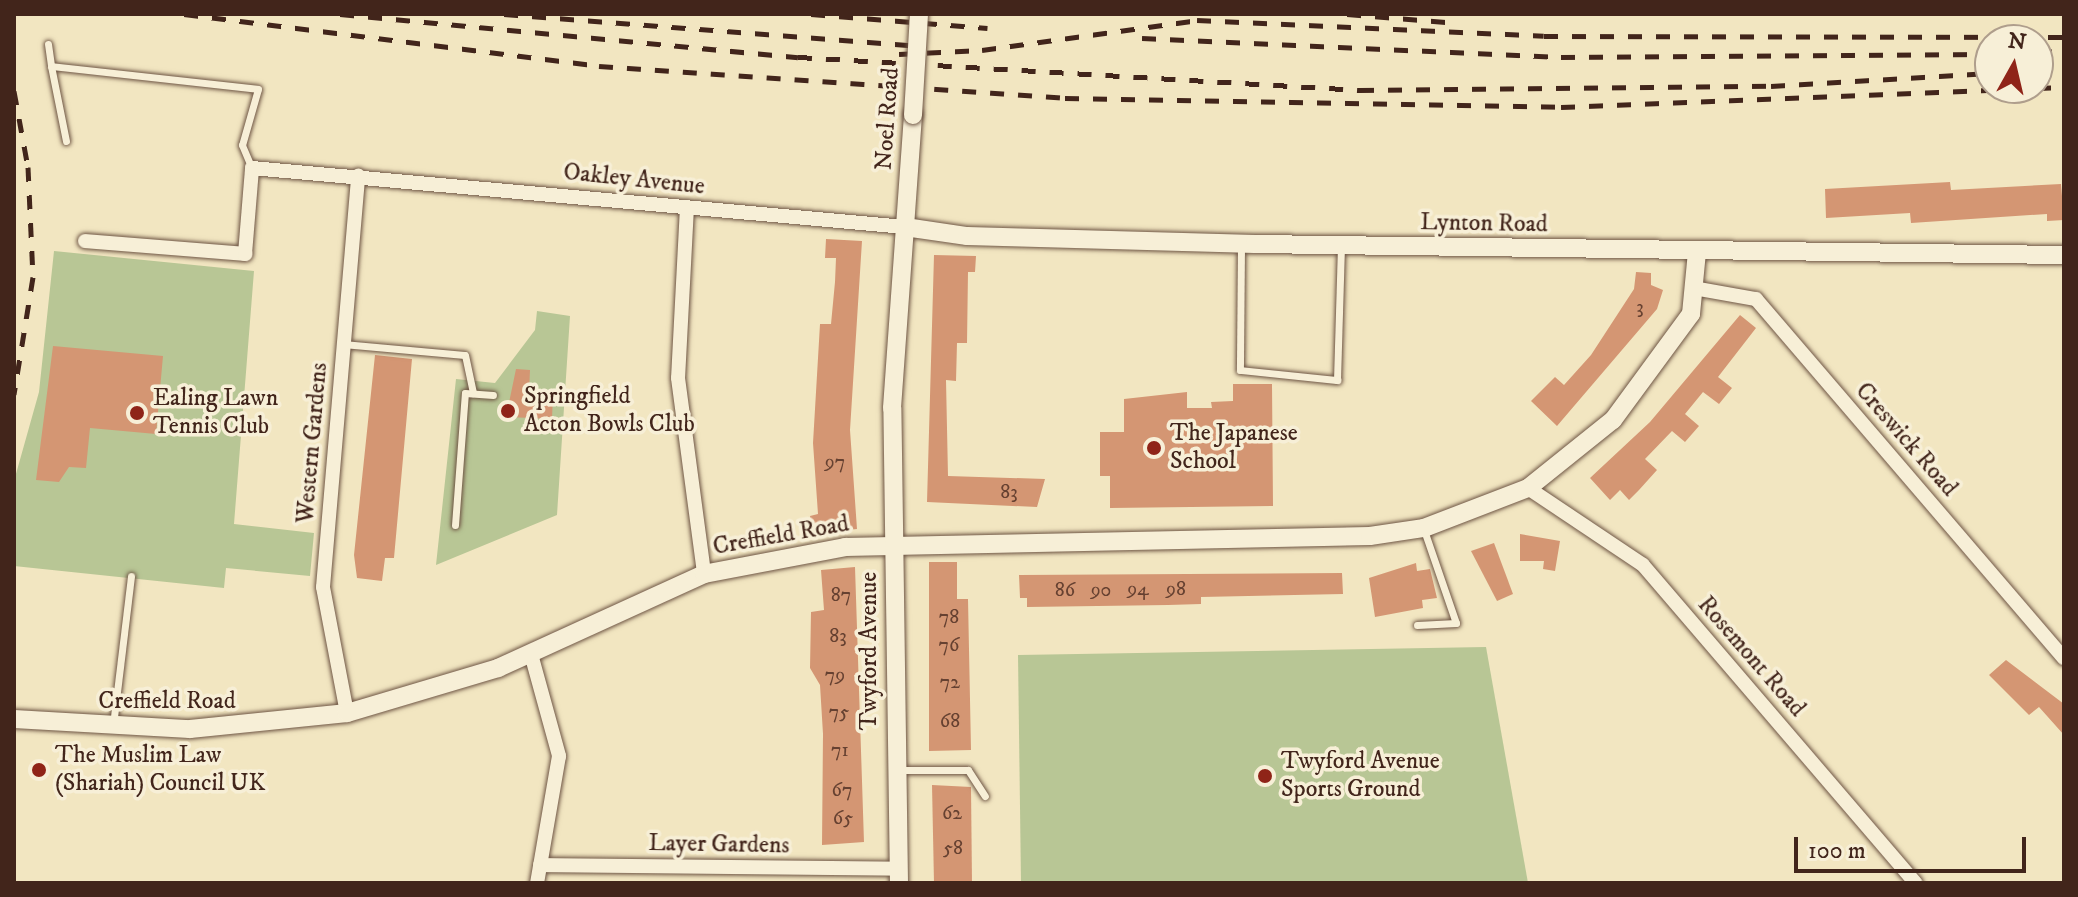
<!DOCTYPE html>
<style>
body{margin:0}
#map{position:relative;width:2078px;height:897px;overflow:hidden;background:#f2e6c1;font-family:"IM FELL DW Pica",serif}
div>[style]{position:absolute}
.green>*{inset:0;background:#b8c695}
.building>*{inset:0;background:#d49673}
.roads{filter:drop-shadow(0 0 2px #6e5544) drop-shadow(0 0 2px #6e5544)}
.service>*{height:7px;margin:-3.5px;padding:0 3.5px;transform-origin:3.5px;border-radius:3.5px;background:#f7efd7}
.minor>*{height:14px;margin:-7px;padding:0 7px;transform-origin:7px;border-radius:7px;background:#f7efd7}
.tertiary>*{height:18px;margin:-9px;padding:0 9px;transform-origin:9px;border-radius:9px;background:#f7efd7}
.rail>*{height:5px;margin-top:-2.5px;transform-origin:0;background:repeating-linear-gradient(90deg,#42251b 0 14px,transparent 0 28px)}
.bridges{filter:drop-shadow(0 0 2px #6e5544) drop-shadow(0 0 2px #6e5544)}
.tertiary-bridge>*{height:18px;margin:-9px;padding:0 9px;transform-origin:9px;border-radius:9px;background:#f7efd7}
.dots>*{width:22px;height:22px;translate:-50% -50%;box-sizing:border-box;border:4px solid #f7efd7;border-radius:50%}
span{translate:-50% -50%;white-space:nowrap;text-align:center;line-height:1.15;-webkit-text-stroke:7px #f7efd7;paint-order:stroke}
.number-label{font-size:20px;color:#664131}
.number-label span{-webkit-text-stroke-width:0}
.street-label{font-size:24px;color:#42251b}
.poi-label{font-size:24px;color:#42251b}
.left{translate:0 -50%;text-align:left}
.frame{position:absolute;inset:0;border:16px solid #42251b;pointer-events:none}
.north{position:absolute;left:1974px;top:24px;width:80px;height:80px;box-sizing:border-box;background:#f7efd7;border:2px solid #af9e8c;border-radius:50%;rotate:8deg;font-size:22px;font-weight:700;line-height:32px;text-align:center;color:#42251b}
.north::after{content:'';display:block;margin:auto;width:28px;height:36px;background:#8f2418;clip-path:polygon(50% 0,100% 100%,50% 72%,0 100%)}
.scale{position:absolute;left:1794px;top:837px;width:232px;height:36px;box-sizing:border-box;border:4px solid #42251b;border-top:0;padding-left:10px;font-size:24px;line-height:28px;white-space:nowrap;color:#42251b;-webkit-text-stroke:6px #f7efd7;paint-order:stroke}
</style>
<div id="map">
<div class="green">
<div style="clip-path:polygon(54px 251px,254px 271px,234px 524px,314px 533px,310px 576px,226px 568px,224px 588px,14px 566px,14px 481px,39px 392px)"></div>
<div style="clip-path:polygon(537px 311px,570px 316px,557px 515px,436px 565px,456px 379px,495px 383px,535px 330px)"></div>
<div style="clip-path:polygon(1486px 647px,1528px 883px,1021px 883px,1018px 655px)"></div>
</div>
<div class="building">
<div style="clip-path:polygon(1950px 182px,1951px 190px,2061px 184px,2064px 220px,2047px 221px,2047px 214px,1911px 223px,1910px 213px,1826px 218px,1825px 189px)"></div>
<div style="clip-path:polygon(826px 239px,862px 241px,850px 430px,857px 529px,812px 534px,810px 516px,818px 514px,813px 443px,820px 324px,831px 324px,835px 282px,836px 258px,825px 258px)"></div>
<div style="clip-path:polygon(934px 255px,976px 256px,975px 272px,968px 272px,967px 343px,957px 343px,956px 381px,946px 380px,948px 476px,1045px 479px,1037px 507px,927px 502px)"></div>
<div style="clip-path:polygon(1636px 272px,1651px 273px,1651px 285px,1663px 290px,1657px 309px,1557px 426px,1531px 401px,1555px 377px,1564px 385px,1591px 355px,1634px 289px)"></div>
<div style="clip-path:polygon(1740px 315px,1756px 328px,1718px 377px,1732px 388px,1719px 404px,1703px 392px,1685px 414px,1699px 426px,1685px 442px,1672px 431px,1645px 459px,1657px 470px,1639px 490px,1629px 500px,1620px 490px,1610px 500px,1590px 478px,1650px 422px)"></div>
<div style="clip-path:polygon(53px 346px,163px 356px,156px 434px,90px 428px,86px 468px,69px 467px,59px 482px,36px 480px)"></div>
<div style="clip-path:polygon(375px 355px,412px 359px,394px 558px,385px 558px,382px 581px,357px 578px,354px 555px)"></div>
<div style="clip-path:polygon(516px 369px,530px 370px,529px 393px,553px 394px,552px 419px,506px 417px)"></div>
<div style="clip-path:polygon(1233px 384px,1272px 384px,1273px 506px,1110px 508px,1110px 476px,1100px 476px,1100px 432px,1124px 432px,1124px 399px,1187px 392px,1187px 408px,1212px 408px,1211px 402px,1233px 401px)"></div>
<div style="clip-path:polygon(1520px 534px,1560px 541px,1555px 571px,1543px 569px,1544px 561px,1520px 561px)"></div>
<div style="clip-path:polygon(1494px 543px,1513px 594px,1497px 601px,1471px 551px)"></div>
<div style="clip-path:polygon(929px 562px,957px 562px,957px 599px,968px 599px,971px 750px,929px 751px)"></div>
<div style="clip-path:polygon(1416px 563px,1417px 571px,1430px 569px,1437px 598px,1422px 600px,1423px 608px,1375px 617px,1369px 578px)"></div>
<div style="clip-path:polygon(855px 567px,864px 842px,822px 845px,823px 734px,820px 685px,810px 668px,811px 612px,824px 610px,821px 570px)"></div>
<div style="clip-path:polygon(1342px 573px,1343px 594px,1201px 597px,1201px 604px,1168px 605px,1027px 607px,1027px 598px,1020px 598px,1019px 575px)"></div>
<div style="clip-path:polygon(2006px 660px,2064px 704px,2064px 735px,2039px 707px,2029px 715px,1989px 675px)"></div>
<div style="clip-path:polygon(932px 785px,971px 787px,972px 883px,934px 883px)"></div>
</div>
<div class="roads">
<div class="service">
<div style="left:48px;top:44px;width:22px;rotate:82deg"></div>
<div style="left:66px;top:141px;width:76px;rotate:-101.3deg"></div>
<div style="left:51px;top:66px;width:208px;rotate:6.3deg"></div>
<div style="left:258px;top:89px;width:58px;rotate:105.9deg"></div>
<div style="left:242px;top:145px;width:25px;rotate:67deg"></div>
<div style="left:1241px;top:246px;width:124px;rotate:90.5deg"></div>
<div style="left:1240px;top:370px;width:98px;rotate:5.9deg"></div>
<div style="left:1337px;top:380px;width:133px;rotate:-88.3deg"></div>
<div style="left:343px;top:344px;width:122px;rotate:5.2deg"></div>
<div style="left:465px;top:355px;width:39px;rotate:78deg"></div>
<div style="left:455px;top:525px;width:132px;rotate:-85.7deg"></div>
<div style="left:465px;top:393px;width:28px;rotate:4deg"></div>
<div style="left:1417px;top:625px;width:39px;rotate:-3deg"></div>
<div style="left:1456px;top:623px;width:98px;rotate:-109deg"></div>
<div style="left:113px;top:725px;width:150px;rotate:-83.1deg"></div>
<div style="left:898px;top:770px;width:70px"></div>
<div style="left:968px;top:770px;width:31px;rotate:57deg"></div>
</div>
<div class="minor">
<div style="left:687px;top:207px;width:171px;rotate:93deg"></div>
<div style="left:678px;top:378px;width:198px;rotate:82.4deg"></div>
<div style="left:85px;top:241px;width:161px;rotate:4.6deg"></div>
<div style="left:245px;top:254px;width:86px;rotate:-85.3deg"></div>
<div style="left:252px;top:168px;width:656px;rotate:5.16deg"></div>
<div style="left:1694px;top:288px;width:63px;rotate:10.1deg"></div>
<div style="left:1756px;top:299px;width:473px;rotate:49.4deg"></div>
<div style="left:1528px;top:488px;width:138px;rotate:33.8deg"></div>
<div style="left:1643px;top:565px;width:419px;rotate:49.4deg"></div>
<div style="left:531px;top:654px;width:106px;rotate:74.6deg"></div>
<div style="left:559px;top:756px;width:129px;rotate:99.8deg"></div>
<div style="left:347px;top:713px;width:128px;rotate:-100.8deg"></div>
<div style="left:323px;top:587px;width:413px;rotate:-85.1deg"></div>
<div style="left:540px;top:865px;width:358px;rotate:0.6deg"></div>
</div>
<div class="tertiary">
<div style="left:905px;top:227px;width:63px;rotate:8.3deg"></div>
<div style="left:967px;top:236px;width:288px;rotate:1.6deg"></div>
<div style="left:1255px;top:244px;width:809px;rotate:0.78deg"></div>
<div style="left:14px;top:719px;width:176px;rotate:3.3deg"></div>
<div style="left:190px;top:729px;width:158px;rotate:-5.8deg"></div>
<div style="left:347px;top:713px;width:158px;rotate:-16.6deg"></div>
<div style="left:498px;top:668px;width:226px;rotate:-24.5deg"></div>
<div style="left:704px;top:574px;width:144px;rotate:-10.8deg"></div>
<div style="left:845px;top:547px;width:525px;rotate:-1.2deg"></div>
<div style="left:1370px;top:536px;width:55px;rotate:-8.4deg"></div>
<div style="left:1424px;top:528px;width:111px;rotate:-21deg"></div>
<div style="left:1528px;top:488px;width:109px;rotate:-38.7deg"></div>
<div style="left:1613px;top:420px;width:132px;rotate:-53.7deg"></div>
<div style="left:1691px;top:314px;width:62px;rotate:-84.5deg"></div>
<div style="left:899px;top:883px;width:475px;rotate:-90.8deg"></div>
<div style="left:892px;top:408px;width:294px;rotate:-85.9deg"></div>
</div>
</div>
<div class="rail">
<div style="left:184px;top:14px;width:418px;rotate:7.1deg"></div>
<div style="left:599px;top:66px;width:467px;rotate:3.9deg"></div>
<div style="left:1065px;top:98px;width:496px;rotate:1deg"></div>
<div style="left:1561px;top:107px;width:503px;rotate:-2.28deg"></div>
<div style="left:340px;top:14px;width:460px;rotate:5.4deg"></div>
<div style="left:798px;top:57px;width:563px;rotate:3.36deg"></div>
<div style="left:1360px;top:90px;width:411px;rotate:-0.6deg"></div>
<div style="left:1771px;top:86px;width:219px;rotate:-3.4deg"></div>
<div style="left:504px;top:14px;width:408px;rotate:4.4deg"></div>
<div style="left:811px;top:14px;width:177px;rotate:4.5deg"></div>
<div style="left:1347px;top:14px;width:99px;rotate:4.6deg"></div>
<div style="left:1142px;top:38px;width:419px;rotate:2.6deg"></div>
<div style="left:1561px;top:57px;width:429px;rotate:-0.4deg"></div>
<div style="left:2038px;top:52px;width:26px;rotate:-2deg"></div>
<div style="left:899px;top:54px;width:83px;rotate:-2.8deg"></div>
<div style="left:982px;top:50px;width:217px;rotate:-7.9deg"></div>
<div style="left:1197px;top:20px;width:347px;rotate:2.6deg"></div>
<div style="left:1544px;top:36px;width:520px;rotate:0.11deg"></div>
<div style="left:2038px;top:70px;width:26px;rotate:-4deg"></div>
<div style="left:14px;top:91px;width:77px;rotate:79.6deg"></div>
<div style="left:28px;top:167px;width:110px;rotate:87.4deg"></div>
<div style="left:33px;top:277px;width:119px;rotate:99.2deg"></div>
</div>
<div class="bridges">
<div class="tertiary-bridge">
<div style="left:913px;top:115px;width:101px;rotate:-86.6deg"></div>
</div>
</div>
<div class="dots">
<div style="left:508px;top:411px;background:#8f2418"></div>
<div style="left:137px;top:413px;background:#8f2418"></div>
<div style="left:1154px;top:448px;background:#8f2418"></div>
<div style="left:39px;top:770px;background:#8f2418"></div>
<div style="left:1265px;top:776px;background:#8f2418"></div>
</div>
<div class="number-label">
<span style="left:1640px;top:307px">3</span>
<span style="left:835px;top:462px">97</span>
<span style="left:1009px;top:492px">83</span>
<span style="left:1138px;top:589px">94</span>
<span style="left:1176px;top:589px">98</span>
<span style="left:1065px;top:590px">86</span>
<span style="left:1101px;top:590px">90</span>
<span style="left:841px;top:595px">87</span>
<span style="left:949px;top:617px">78</span>
<span style="left:838px;top:636px">83</span>
<span style="left:949px;top:645px">76</span>
<span style="left:835px;top:675px">79</span>
<span style="left:950px;top:682px">72</span>
<span style="left:839px;top:712px">75</span>
<span style="left:950px;top:721px">68</span>
<span style="left:840px;top:750px">71</span>
<span style="left:842px;top:790px">67</span>
<span style="left:952px;top:813px">62</span>
<span style="left:843px;top:818px">65</span>
<span style="left:953px;top:848px">58</span>
</div>
<div class="street-label">
<span style="left:888px;top:119px;rotate:-86deg">Noel Road</span>
<span style="left:634px;top:180px;rotate:6deg">Oakley Avenue</span>
<span style="left:1484px;top:224px;rotate:1deg">Lynton Road</span>
<span style="left:1906px;top:440px;rotate:49deg">Creswick Road</span>
<span style="left:313px;top:443px;rotate:-85deg">Western Gardens</span>
<span style="left:781px;top:536px;rotate:-10deg">Creffield Road</span>
<span style="left:870px;top:651px;rotate:-90deg">Twyford Avenue</span>
<span style="left:1751px;top:657px;rotate:49deg">Rosemont Road</span>
<span style="left:167px;top:702px">Creffield Road</span>
<span style="left:719px;top:845px;rotate:1deg">Layer Gardens</span>
</div>
<div class="poi-label">
<span class="left" style="left:524px;top:411px">Springfield<br>Acton Bowls Club</span>
<span class="left" style="left:153px;top:413px">Ealing Lawn<br>Tennis Club</span>
<span class="left" style="left:1170px;top:448px">The Japanese<br>School</span>
<span class="left" style="left:55px;top:770px">The Muslim Law<br>(Shariah) Council UK</span>
<span class="left" style="left:1281px;top:776px">Twyford Avenue<br>Sports Ground</span>
</div>
<div class="frame"></div>
<div class="north">N</div>
<div class="scale">100 m</div>
</div>
